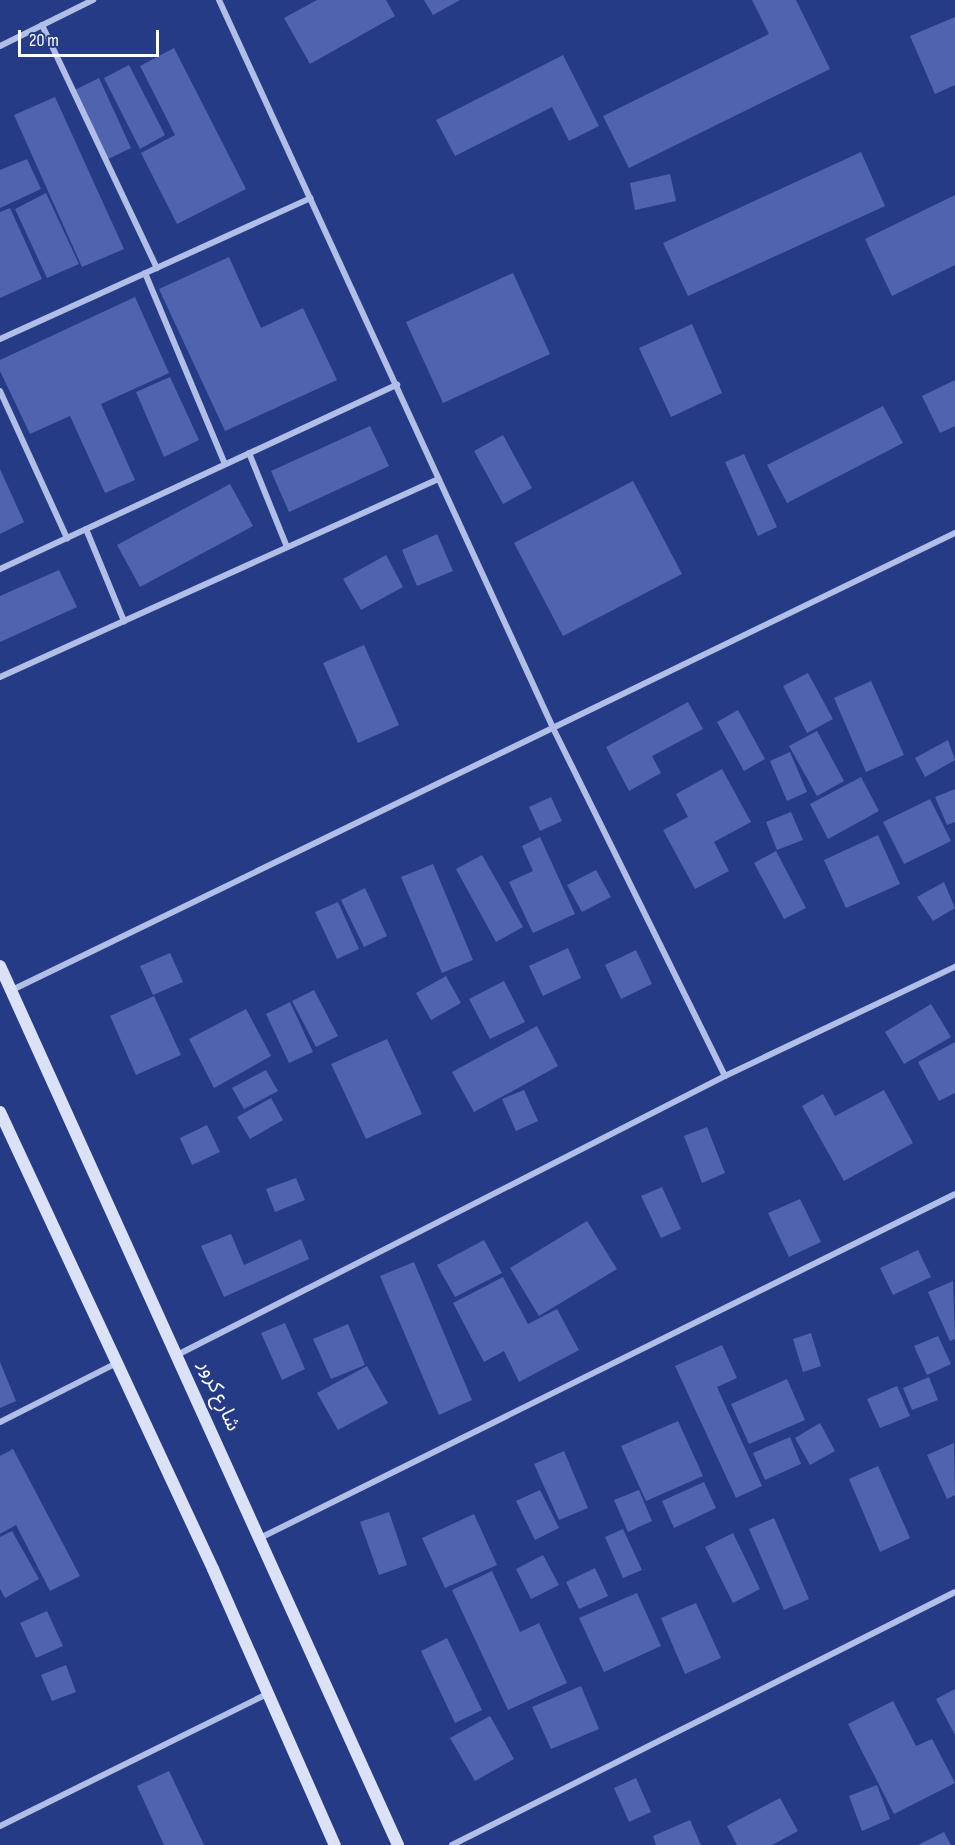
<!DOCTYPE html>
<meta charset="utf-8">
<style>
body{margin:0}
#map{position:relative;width:955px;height:1845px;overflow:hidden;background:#263b86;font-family:"Sofia Sans Condensed","Noto Sans Arabic",sans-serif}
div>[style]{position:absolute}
.building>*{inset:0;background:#4f64ad}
.minor>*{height:6px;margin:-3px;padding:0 3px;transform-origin:3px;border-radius:3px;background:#b1bee8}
.secondary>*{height:12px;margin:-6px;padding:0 6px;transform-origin:6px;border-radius:6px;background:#dbe1f7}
span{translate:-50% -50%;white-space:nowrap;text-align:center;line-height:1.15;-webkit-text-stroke:5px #263b86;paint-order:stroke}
.street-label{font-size:20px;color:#fff}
.scale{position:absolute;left:18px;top:30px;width:141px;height:27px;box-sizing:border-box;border:3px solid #fff;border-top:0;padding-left:8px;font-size:18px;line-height:21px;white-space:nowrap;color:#fff;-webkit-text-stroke:4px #263b86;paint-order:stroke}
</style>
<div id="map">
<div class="building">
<div style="clip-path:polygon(317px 0,386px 0,395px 16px,310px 64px,284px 18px)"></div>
<div style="clip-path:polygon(424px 0,460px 0,433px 15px)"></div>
<div style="clip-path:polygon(752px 0,796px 0,830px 69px,629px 168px,603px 116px,769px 34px)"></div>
<div style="clip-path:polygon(955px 17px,955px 85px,935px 94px,910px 36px)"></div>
<div style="clip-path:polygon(174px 48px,246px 189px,177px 224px,141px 153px,175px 135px,140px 66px)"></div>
<div style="clip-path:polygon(563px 55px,599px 126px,569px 141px,552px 107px,455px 156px,436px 120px)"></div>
<div style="clip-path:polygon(129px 65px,165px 135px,140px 149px,104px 78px)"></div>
<div style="clip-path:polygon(99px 78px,131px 148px,106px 160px,73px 91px)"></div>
<div style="clip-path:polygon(55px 97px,124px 249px,82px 267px,14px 115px)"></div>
<div style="clip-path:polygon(861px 152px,885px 206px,688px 296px,663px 243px)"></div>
<div style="clip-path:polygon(27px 159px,41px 189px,0 208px,0 170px)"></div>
<div style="clip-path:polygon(670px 174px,676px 201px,635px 210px,630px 183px)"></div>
<div style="clip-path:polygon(46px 193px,79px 264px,47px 278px,15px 209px)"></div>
<div style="clip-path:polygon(955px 195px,955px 265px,892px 296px,865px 239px)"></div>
<div style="clip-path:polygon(10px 208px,42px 279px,0 298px,0 212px)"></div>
<div style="clip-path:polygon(229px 257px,261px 328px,303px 308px,337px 380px,225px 431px,159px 289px)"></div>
<div style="clip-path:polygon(513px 273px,550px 354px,443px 403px,406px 322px)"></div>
<div style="clip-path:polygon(135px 297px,169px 373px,101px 404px,135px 480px,105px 493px,70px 416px,30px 434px,0 371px,0 360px)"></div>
<div style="clip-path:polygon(692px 324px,722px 393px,671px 417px,639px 348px)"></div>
<div style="clip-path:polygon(170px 377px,199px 440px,164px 457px,136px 392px)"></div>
<div style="clip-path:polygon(955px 380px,955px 426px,940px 433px,922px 396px)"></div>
<div style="clip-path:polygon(883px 406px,903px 443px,787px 503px,767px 465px)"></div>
<div style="clip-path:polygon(370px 426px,389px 466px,289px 512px,271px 471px)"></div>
<div style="clip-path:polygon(503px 435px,532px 488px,503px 504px,474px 451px)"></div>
<div style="clip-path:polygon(744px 454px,777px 527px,758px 536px,725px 462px)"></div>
<div style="clip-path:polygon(0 469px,24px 522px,0 534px)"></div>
<div style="clip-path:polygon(633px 481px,682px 574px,563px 636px,514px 543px)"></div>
<div style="clip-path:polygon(230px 484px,253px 526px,140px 587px,117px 545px)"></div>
<div style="clip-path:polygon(437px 534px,453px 571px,417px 586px,402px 550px)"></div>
<div style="clip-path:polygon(386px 555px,403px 587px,361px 610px,343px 579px)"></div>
<div style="clip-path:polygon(59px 570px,77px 607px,0 642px,0 596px)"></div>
<div style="clip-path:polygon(364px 645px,399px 725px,358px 743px,323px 663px)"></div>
<div style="clip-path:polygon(808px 673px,833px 719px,807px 733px,783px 686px)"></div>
<div style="clip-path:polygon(871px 681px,904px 755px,866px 772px,834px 698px)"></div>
<div style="clip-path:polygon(688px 702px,703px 729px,652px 756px,661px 773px,629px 791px,606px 747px)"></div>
<div style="clip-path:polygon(738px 710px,765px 759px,744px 771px,717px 722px)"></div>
<div style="clip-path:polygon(817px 731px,844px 781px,817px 796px,789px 746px)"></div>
<div style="clip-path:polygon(948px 740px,955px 760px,925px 777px,915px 758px)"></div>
<div style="clip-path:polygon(790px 752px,807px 792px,787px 801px,770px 761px)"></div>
<div style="clip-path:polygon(722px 769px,751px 822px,714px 842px,729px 871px,695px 889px,663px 830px,688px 817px,676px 794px)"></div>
<div style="clip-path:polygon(861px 777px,879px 811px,828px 839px,810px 804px)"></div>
<div style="clip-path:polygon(955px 789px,955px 822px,947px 825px,935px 797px)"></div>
<div style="clip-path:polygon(551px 797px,562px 821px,540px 831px,529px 807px)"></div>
<div style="clip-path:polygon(930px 799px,951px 841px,904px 864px,883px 822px)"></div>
<div style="clip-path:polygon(791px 812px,803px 840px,777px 850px,766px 822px)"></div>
<div style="clip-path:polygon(878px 835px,900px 884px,846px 908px,824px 860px)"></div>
<div style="clip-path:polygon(540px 837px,575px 914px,533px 933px,509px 882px,533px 871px,522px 846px)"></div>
<div style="clip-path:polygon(776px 851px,806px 908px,784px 919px,754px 863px)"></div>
<div style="clip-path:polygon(482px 855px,523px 927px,496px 942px,456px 869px)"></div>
<div style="clip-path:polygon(433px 864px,473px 960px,442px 973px,401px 877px)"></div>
<div style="clip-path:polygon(596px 870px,611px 897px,582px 912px,567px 885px)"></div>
<div style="clip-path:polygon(944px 882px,955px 908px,933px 921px,917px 897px)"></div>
<div style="clip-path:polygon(365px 888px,387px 936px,364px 947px,341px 900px)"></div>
<div style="clip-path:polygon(338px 902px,359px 949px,337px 959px,315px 912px)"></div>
<div style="clip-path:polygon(568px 948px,581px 978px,543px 996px,529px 966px)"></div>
<div style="clip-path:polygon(636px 950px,652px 984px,621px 999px,605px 965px)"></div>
<div style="clip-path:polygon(170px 953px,183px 982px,153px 995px,140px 966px)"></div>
<div style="clip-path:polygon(446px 976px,461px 1003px,431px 1020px,416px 993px)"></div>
<div style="clip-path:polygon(504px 981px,525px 1022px,490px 1039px,469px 999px)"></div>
<div style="clip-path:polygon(314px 990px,338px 1036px,316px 1047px,292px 1001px)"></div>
<div style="clip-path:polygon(154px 996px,181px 1055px,136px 1075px,110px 1016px)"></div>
<div style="clip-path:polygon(290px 1002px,313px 1052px,289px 1063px,266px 1014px)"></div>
<div style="clip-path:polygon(931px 1004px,951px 1037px,904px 1064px,885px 1032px)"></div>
<div style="clip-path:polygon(246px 1009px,271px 1056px,214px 1088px,189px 1039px)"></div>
<div style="clip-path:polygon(537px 1026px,558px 1066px,474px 1112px,452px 1072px)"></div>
<div style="clip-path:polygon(387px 1039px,422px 1114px,366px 1139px,331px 1064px)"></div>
<div style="clip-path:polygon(955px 1042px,955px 1093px,939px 1101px,918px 1062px)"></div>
<div style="clip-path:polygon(266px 1070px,278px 1091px,244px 1109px,232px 1088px)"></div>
<div style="clip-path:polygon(524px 1090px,538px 1121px,516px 1131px,502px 1099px)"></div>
<div style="clip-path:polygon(884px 1090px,913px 1143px,844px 1181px,802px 1106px,823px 1094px,835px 1116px)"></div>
<div style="clip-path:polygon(271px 1098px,283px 1120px,250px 1139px,237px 1117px)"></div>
<div style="clip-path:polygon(207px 1125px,220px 1152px,192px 1165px,180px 1138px)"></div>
<div style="clip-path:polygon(707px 1127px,725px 1173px,702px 1183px,684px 1136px)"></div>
<div style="clip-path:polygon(296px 1178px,305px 1200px,275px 1212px,266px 1189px)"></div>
<div style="clip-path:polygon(662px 1187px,681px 1229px,661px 1238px,641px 1196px)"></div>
<div style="clip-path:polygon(800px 1199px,821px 1242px,789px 1257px,768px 1213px)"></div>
<div style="clip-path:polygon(587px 1221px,617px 1269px,539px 1316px,510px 1268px)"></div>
<div style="clip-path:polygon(231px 1234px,244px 1265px,301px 1239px,309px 1259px,224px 1297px,201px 1246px)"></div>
<div style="clip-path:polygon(484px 1240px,502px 1273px,455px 1297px,437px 1265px)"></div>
<div style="clip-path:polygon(918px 1250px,931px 1277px,893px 1295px,880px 1268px)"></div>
<div style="clip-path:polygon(414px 1262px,472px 1400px,439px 1415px,380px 1276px)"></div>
<div style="clip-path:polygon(503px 1277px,528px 1324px,557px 1309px,579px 1350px,519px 1382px,504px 1351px,484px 1362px,453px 1303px)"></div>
<div style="clip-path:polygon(953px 1281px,955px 1339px,950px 1341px,928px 1292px)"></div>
<div style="clip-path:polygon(285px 1323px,305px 1369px,282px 1380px,261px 1333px)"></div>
<div style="clip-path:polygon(348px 1324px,365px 1365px,331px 1379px,313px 1339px)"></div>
<div style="clip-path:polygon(811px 1333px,821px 1366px,803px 1372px,793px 1339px)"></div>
<div style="clip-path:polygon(938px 1336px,951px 1364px,927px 1375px,914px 1346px)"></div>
<div style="clip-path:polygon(722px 1345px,737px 1378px,717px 1387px,762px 1486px,736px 1498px,675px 1366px)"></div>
<div style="clip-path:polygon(0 1362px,16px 1401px,0 1408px)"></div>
<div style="clip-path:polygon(367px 1366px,388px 1403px,338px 1430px,317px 1393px)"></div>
<div style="clip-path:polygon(929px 1377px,938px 1400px,912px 1410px,903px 1388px)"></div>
<div style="clip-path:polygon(787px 1379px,805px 1420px,749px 1444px,731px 1404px)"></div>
<div style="clip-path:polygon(897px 1386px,910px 1416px,880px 1428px,867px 1399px)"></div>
<div style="clip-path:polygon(678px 1421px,703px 1476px,646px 1501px,621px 1446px)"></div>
<div style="clip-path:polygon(820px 1423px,835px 1451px,810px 1465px,795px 1438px)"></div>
<div style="clip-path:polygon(790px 1437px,801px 1464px,765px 1480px,753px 1453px)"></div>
<div style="clip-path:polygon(954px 1443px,955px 1495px,947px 1499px,927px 1455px)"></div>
<div style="clip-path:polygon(13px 1449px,80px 1576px,50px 1591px,16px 1525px,0 1534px,0 1456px)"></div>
<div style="clip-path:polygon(564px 1451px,588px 1508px,559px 1520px,534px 1464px)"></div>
<div style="clip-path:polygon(878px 1466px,910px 1538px,880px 1552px,849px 1479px)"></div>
<div style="clip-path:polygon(704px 1482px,716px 1508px,674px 1528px,662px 1501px)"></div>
<div style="clip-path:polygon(540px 1490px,559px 1528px,535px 1540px,516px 1501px)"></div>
<div style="clip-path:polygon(639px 1490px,652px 1521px,628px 1532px,614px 1500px)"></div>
<div style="clip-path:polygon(389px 1512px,407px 1565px,379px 1575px,360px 1522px)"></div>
<div style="clip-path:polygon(474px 1514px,497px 1565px,445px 1588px,422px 1538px)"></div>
<div style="clip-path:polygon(774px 1518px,809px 1599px,784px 1610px,749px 1529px)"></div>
<div style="clip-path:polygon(623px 1529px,642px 1570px,623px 1578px,605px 1537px)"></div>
<div style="clip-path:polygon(12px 1531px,39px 1579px,5px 1598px,0 1589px,0 1537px)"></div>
<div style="clip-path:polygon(733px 1533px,760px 1589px,733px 1603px,705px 1547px)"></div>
<div style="clip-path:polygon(543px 1555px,559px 1585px,531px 1599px,516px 1569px)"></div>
<div style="clip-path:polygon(595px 1568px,608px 1596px,579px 1609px,566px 1582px)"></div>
<div style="clip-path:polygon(492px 1571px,520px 1632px,539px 1623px,567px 1683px,508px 1710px,452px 1590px)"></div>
<div style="clip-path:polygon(637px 1593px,661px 1646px,604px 1672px,579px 1618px)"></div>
<div style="clip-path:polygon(696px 1603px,721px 1658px,685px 1674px,661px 1618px)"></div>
<div style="clip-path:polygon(47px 1611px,63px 1646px,36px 1658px,20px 1623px)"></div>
<div style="clip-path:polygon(447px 1638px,482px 1710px,455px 1723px,421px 1651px)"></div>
<div style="clip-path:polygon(66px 1665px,76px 1692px,52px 1701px,41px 1675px)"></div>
<div style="clip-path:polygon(581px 1686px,599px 1729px,551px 1749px,532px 1707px)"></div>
<div style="clip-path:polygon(955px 1689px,955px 1735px,936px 1699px)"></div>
<div style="clip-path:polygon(893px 1701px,916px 1746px,932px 1739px,955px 1783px,894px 1814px,848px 1724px)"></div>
<div style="clip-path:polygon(490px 1716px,514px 1759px,475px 1781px,450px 1738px)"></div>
<div style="clip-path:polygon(169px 1771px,204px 1845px,164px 1845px,137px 1786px)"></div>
<div style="clip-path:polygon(636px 1778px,651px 1812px,629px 1822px,614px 1788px)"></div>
<div style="clip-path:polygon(877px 1785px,890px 1819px,862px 1831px,849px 1796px)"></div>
<div style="clip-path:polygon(780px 1798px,798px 1831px,772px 1845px,737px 1845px,727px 1826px)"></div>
<div style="clip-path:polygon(690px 1820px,701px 1845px,656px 1845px,653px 1836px)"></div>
<div style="clip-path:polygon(944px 1832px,951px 1845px,918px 1845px)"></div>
</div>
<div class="minor">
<div style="left:219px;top:0;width:801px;rotate:65.35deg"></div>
<div style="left:553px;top:728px;width:388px;rotate:63.7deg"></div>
<div style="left:42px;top:25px;width:269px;rotate:64.7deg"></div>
<div style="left:0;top:46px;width:104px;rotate:-26.3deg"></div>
<div style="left:145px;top:273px;width:207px;rotate:67.3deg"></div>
<div style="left:0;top:339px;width:341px;rotate:-24.4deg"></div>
<div style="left:0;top:391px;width:162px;rotate:65.5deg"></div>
<div style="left:249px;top:453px;width:101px;rotate:68deg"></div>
<div style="left:86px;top:529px;width:100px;rotate:67.6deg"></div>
<div style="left:0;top:569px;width:438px;rotate:-24.9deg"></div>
<div style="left:0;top:677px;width:481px;rotate:-24.3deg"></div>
<div style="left:12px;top:990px;width:1048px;rotate:-25.86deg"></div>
<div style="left:179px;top:1354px;width:613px;rotate:-26.98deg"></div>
<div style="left:725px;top:1076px;width:255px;rotate:-25.4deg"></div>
<div style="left:0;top:1422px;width:131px;rotate:-26.8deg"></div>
<div style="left:260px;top:1538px;width:775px;rotate:-26.33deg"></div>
<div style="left:0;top:1826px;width:298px;rotate:-26.3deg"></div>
<div style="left:452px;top:1845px;width:563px;rotate:-26.7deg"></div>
</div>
<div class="secondary">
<div style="left:0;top:966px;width:965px;rotate:65.64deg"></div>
<div style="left:0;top:1112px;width:504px;rotate:65.01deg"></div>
<div style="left:213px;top:1569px;width:302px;rotate:66.2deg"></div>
</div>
<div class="street-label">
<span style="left:219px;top:1396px;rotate:66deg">شارع كرور</span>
</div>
<div class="scale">20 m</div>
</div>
